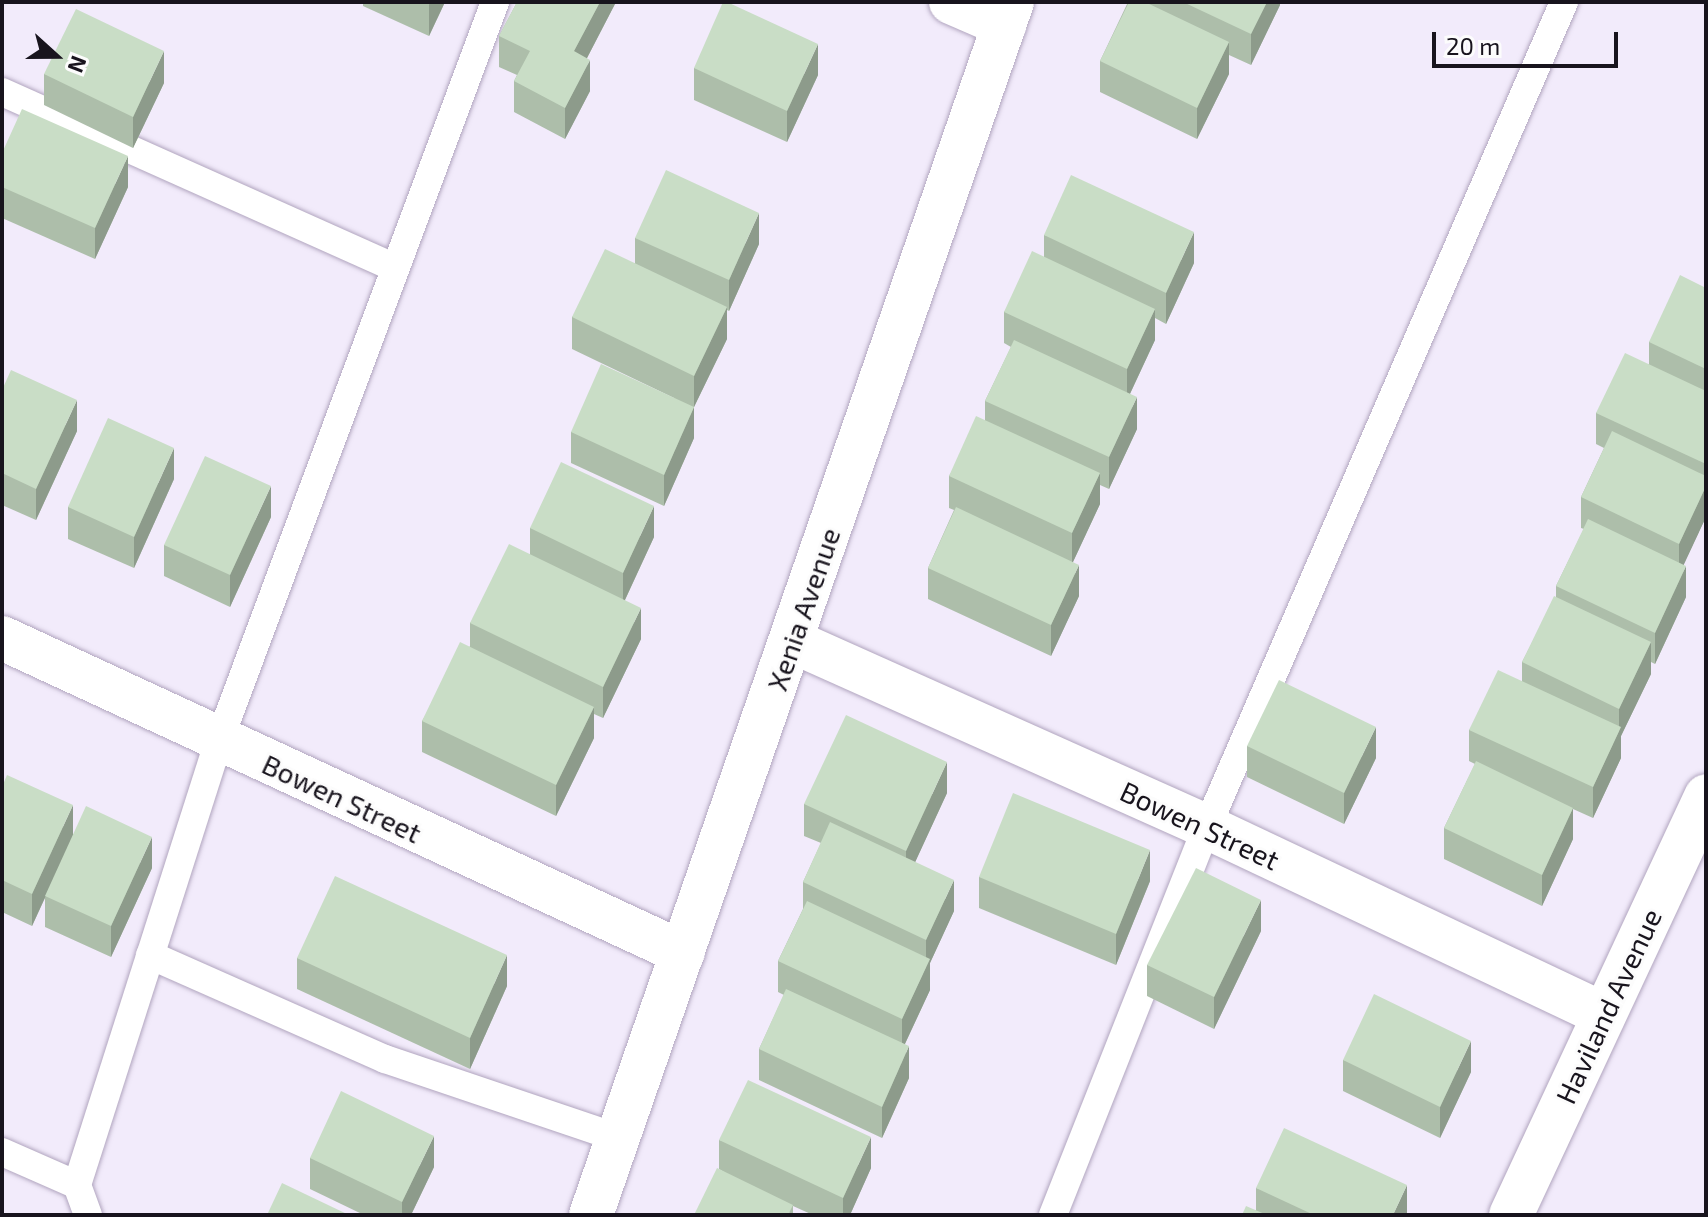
<!DOCTYPE html>
<style>
body{margin:0}
#map{position:relative;width:1708px;height:1217px;overflow:hidden;background:#f2ebfb;font-family:"Exo 2",sans-serif}
div>[style]{position:absolute}
.roads{filter:drop-shadow(0 0 2px #b1a5bf) drop-shadow(0 0 2px #b1a5bf)}
.service>*{height:28px;margin:-14px;padding:0 14px;transform-origin:14px;border-radius:14px;background:#fff}
.minor>*{height:44px;margin:-22px;padding:0 22px;transform-origin:22px;border-radius:22px;background:#fff}
.tertiary>*{height:44px;margin:-22px;padding:0 22px;transform-origin:22px;border-radius:22px;background:#fff}
.wall>*{inset:0;background:#adbeaa}
.shaded-wall>*{inset:0;background:#8d9b8b}
.building>*{inset:0;background:#c9ddc6}
span{translate:-50% -50%;white-space:nowrap;text-align:center;line-height:1.15;-webkit-text-stroke:6px #fcfcfc;paint-order:stroke}
.street-label{font-size:28px;color:#18141d}
.frame{position:absolute;inset:0;border:4px solid #18141d;pointer-events:none}
.north{position:absolute;left:16px;top:16px;width:80px;height:80px;-webkit-text-stroke:6px #fcfcfc;paint-order:stroke;rotate:111deg;font-size:22px;font-weight:700;line-height:32px;text-align:center;color:#18141d}
.north::after{content:'';display:block;margin:auto;width:28px;height:36px;background:#18141d;clip-path:polygon(50% 0,100% 100%,50% 72%,0 100%)}
.scale{position:absolute;left:1432px;top:32px;width:186px;height:36px;box-sizing:border-box;border:4px solid #18141d;border-top:0;padding-left:10px;font-size:24px;line-height:28px;white-space:nowrap;color:#18141d;-webkit-text-stroke:6px #fcfcfc;paint-order:stroke}
</style>
<div id="map">
<div class="roads">
<div class="service">
<div style="left:2px;top:92px;width:428px;rotate:24.1deg"></div>
<div style="left:150px;top:955px;width:257px;rotate:23.9deg"></div>
<div style="left:385px;top:1059px;width:246px;rotate:18.7deg"></div>
<div style="left:2px;top:1152px;width:82px;rotate:23.7deg"></div>
<div style="left:88px;top:1215px;width:32px;rotate:-110deg"></div>
<div style="left:77px;top:1185px;width:466px;rotate:-72.3deg"></div>
<div style="left:219px;top:741px;width:789px;rotate:-69.52deg"></div>
<div style="left:1053px;top:1215px;width:417px;rotate:-68.4deg"></div>
<div style="left:1207px;top:827px;width:899px;rotate:-66.6deg"></div>
</div>
<div class="minor">
<div style="left:951px;top:2px;width:58px;rotate:23.5deg"></div>
<div style="left:2px;top:638px;width:750px;rotate:24.82deg"></div>
<div style="left:792px;top:641px;width:455px;rotate:24.1deg"></div>
<div style="left:1207px;top:827px;width:439px;rotate:25.3deg"></div>
<div style="left:1511px;top:1215px;width:462px;rotate:-65deg"></div>
</div>
<div class="tertiary">
<div style="left:591px;top:1215px;width:1284px;rotate:-70.86deg"></div>
</div>
</div>
<div class="wall">
<div style="clip-path:polygon(363px 2px,445px 2px,429px 36px,363px 6px)"></div>
<div style="clip-path:polygon(517px 2px,616px 2px,587px 58px,590px 91px,565px 139px,514px 112px,514px 81px,517px 75px,499px 67px,499px 36px)"></div>
<div style="clip-path:polygon(1128px 2px,1280px 2px,1280px 5px,1251px 65px,1229px 55px,1229px 74px,1197px 139px,1100px 92px,1100px 61px)"></div>
<div style="clip-path:polygon(694px 68px,818px 75px,787px 142px,694px 100px)"></div>
<div style="clip-path:polygon(44px 74px,164px 83px,133px 148px,44px 105px)"></div>
<div style="clip-path:polygon(2px 153px,128px 187px,95px 259px,2px 218px)"></div>
<div style="clip-path:polygon(1044px 235px,1194px 263px,1166px 324px,1155px 318px,1155px 340px,1130px 394px,1137px 429px,1109px 489px,1100px 485px,1100px 504px,1073px 562px,1079px 596px,1051px 656px,928px 599px,928px 568px,954px 510px,949px 508px,949px 476px,985px 420px,985px 401px,1011px 347px,1004px 343px,1004px 312px,1044px 257px)"></div>
<div style="clip-path:polygon(635px 238px,759px 244px,729px 311px,727px 310px,727px 339px,694px 407px,694px 438px,664px 506px,571px 463px,571px 432px,674px 398px,572px 349px,572px 317px,635px 263px)"></div>
<div style="clip-path:polygon(1706px 288px,1706px 517px,1683px 565px,1686px 597px,1655px 664px,1651px 662px,1651px 674px,1621px 736px,1621px 758px,1593px 818px,1573px 809px,1573px 839px,1542px 906px,1444px 859px,1444px 828px,1475px 764px,1469px 761px,1469px 730px,1522px 681px,1522px 662px,1556px 597px,1556px 586px,1584px 529px,1581px 528px,1581px 497px,1604px 448px,1596px 444px,1596px 413px,1649px 364px,1649px 342px)"></div>
<div style="clip-path:polygon(2px 390px,77px 431px,36px 520px,2px 505px)"></div>
<div style="clip-path:polygon(174px 479px,134px 568px,68px 539px,68px 507px)"></div>
<div style="clip-path:polygon(271px 517px,230px 607px,164px 576px,164px 545px)"></div>
<div style="clip-path:polygon(530px 528px,654px 537px,625px 600px,641px 639px,603px 718px,594px 714px,594px 738px,556px 816px,422px 752px,422px 721px,470px 646px,470px 623px,530px 554px)"></div>
<div style="clip-path:polygon(1247px 746px,1376px 758px,1344px 824px,1247px 777px)"></div>
<div style="clip-path:polygon(2px 787px,73px 834px,152px 868px,111px 957px,45px 927px,45px 898px,32px 926px,2px 912px)"></div>
<div style="clip-path:polygon(947px 793px,915px 862px,954px 911px,930px 963px,930px 990px,905px 1044px,909px 1078px,882px 1138px,759px 1080px,759px 1049px,784px 995px,778px 992px,778px 961px,803px 909px,803px 882px,821px 843px,804px 836px,804px 804px)"></div>
<div style="clip-path:polygon(979px 877px,1150px 881px,1116px 965px,979px 908px)"></div>
<div style="clip-path:polygon(1261px 931px,1214px 1029px,1147px 996px,1147px 965px)"></div>
<div style="clip-path:polygon(297px 958px,507px 986px,470px 1069px,297px 989px)"></div>
<div style="clip-path:polygon(1343px 1060px,1471px 1072px,1440px 1138px,1343px 1091px)"></div>
<div style="clip-path:polygon(719px 1140px,871px 1168px,850px 1215px,813px 1215px,793px 1206px,793px 1215px,719px 1169px)"></div>
<div style="clip-path:polygon(310px 1158px,434px 1167px,411px 1215px,364px 1215px,310px 1189px)"></div>
<div style="clip-path:polygon(1256px 1188px,1407px 1215px,1242px 1215px,1256px 1210px)"></div>
</div>
<div class="shaded-wall">
<div style="clip-path:polygon(430px 2px,445px 2px,429px 36px,429px 5px)"></div>
<div style="clip-path:polygon(600px 2px,616px 2px,574px 83px,574px 51px)"></div>
<div style="clip-path:polygon(1267px 2px,1280px 2px,1280px 5px,1251px 65px,1251px 34px)"></div>
<div style="clip-path:polygon(1229px 42px,1229px 74px,1197px 139px,1197px 108px)"></div>
<div style="clip-path:polygon(818px 44px,818px 75px,787px 142px,787px 111px)"></div>
<div style="clip-path:polygon(164px 51px,164px 83px,133px 148px,133px 117px)"></div>
<div style="clip-path:polygon(590px 60px,590px 91px,565px 139px,565px 108px)"></div>
<div style="clip-path:polygon(128px 156px,128px 187px,95px 259px,95px 228px)"></div>
<div style="clip-path:polygon(759px 213px,759px 244px,729px 311px,729px 280px)"></div>
<div style="clip-path:polygon(1194px 232px,1194px 263px,1166px 324px,1166px 293px)"></div>
<div style="clip-path:polygon(727px 307px,727px 339px,694px 407px,694px 376px)"></div>
<div style="clip-path:polygon(1155px 309px,1155px 340px,1127px 400px,1127px 369px)"></div>
<div style="clip-path:polygon(1137px 397px,1137px 429px,1109px 489px,1109px 457px)"></div>
<div style="clip-path:polygon(77px 400px,77px 431px,36px 520px,36px 489px)"></div>
<div style="clip-path:polygon(694px 407px,694px 438px,664px 506px,664px 475px)"></div>
<div style="clip-path:polygon(174px 448px,174px 479px,134px 568px,134px 537px)"></div>
<div style="clip-path:polygon(1100px 473px,1100px 504px,1072px 564px,1072px 533px)"></div>
<div style="clip-path:polygon(271px 486px,271px 517px,230px 607px,230px 575px)"></div>
<div style="clip-path:polygon(1706px 486px,1706px 517px,1679px 575px,1679px 544px)"></div>
<div style="clip-path:polygon(654px 506px,654px 537px,623px 604px,623px 573px)"></div>
<div style="clip-path:polygon(1079px 565px,1079px 596px,1051px 656px,1051px 625px)"></div>
<div style="clip-path:polygon(1686px 566px,1686px 597px,1655px 664px,1655px 633px)"></div>
<div style="clip-path:polygon(641px 608px,641px 639px,603px 718px,603px 687px)"></div>
<div style="clip-path:polygon(1651px 642px,1651px 674px,1621px 736px,1621px 758px,1593px 818px,1593px 787px,1619px 731px,1619px 709px)"></div>
<div style="clip-path:polygon(594px 707px,594px 738px,556px 816px,556px 785px)"></div>
<div style="clip-path:polygon(1376px 727px,1376px 758px,1344px 824px,1344px 793px)"></div>
<div style="clip-path:polygon(947px 762px,947px 793px,906px 882px,906px 851px)"></div>
<div style="clip-path:polygon(73px 805px,73px 836px,32px 926px,32px 894px)"></div>
<div style="clip-path:polygon(1573px 808px,1573px 839px,1542px 906px,1542px 875px)"></div>
<div style="clip-path:polygon(152px 837px,152px 868px,111px 957px,111px 926px)"></div>
<div style="clip-path:polygon(1150px 850px,1150px 881px,1116px 965px,1116px 934px)"></div>
<div style="clip-path:polygon(954px 880px,954px 911px,930px 963px,930px 990px,902px 1050px,902px 1019px,926px 967px,926px 940px)"></div>
<div style="clip-path:polygon(1261px 900px,1261px 931px,1214px 1029px,1214px 997px)"></div>
<div style="clip-path:polygon(507px 955px,507px 986px,470px 1069px,470px 1038px)"></div>
<div style="clip-path:polygon(1471px 1041px,1471px 1072px,1440px 1138px,1440px 1107px)"></div>
<div style="clip-path:polygon(909px 1046px,909px 1078px,882px 1138px,882px 1107px)"></div>
<div style="clip-path:polygon(434px 1136px,434px 1167px,411px 1215px,402px 1215px,402px 1202px)"></div>
<div style="clip-path:polygon(871px 1137px,871px 1168px,850px 1215px,843px 1215px,843px 1198px)"></div>
<div style="clip-path:polygon(1407px 1185px,1407px 1215px,1393px 1215px)"></div>
</div>
<div class="building">
<div style="clip-path:polygon(517px 2px,600px 2px,574px 51px,590px 60px,565px 108px,514px 81px,530px 51px,499px 36px)"></div>
<div style="clip-path:polygon(723px 2px,727px 2px,818px 44px,787px 111px,694px 68px)"></div>
<div style="clip-path:polygon(1129px 2px,1145px 2px,1229px 42px,1197px 108px,1100px 61px)"></div>
<div style="clip-path:polygon(1183px 2px,1267px 2px,1251px 34px)"></div>
<div style="clip-path:polygon(76px 9px,164px 51px,133px 117px,44px 74px)"></div>
<div style="clip-path:polygon(22px 109px,128px 156px,95px 228px,2px 187px,2px 153px)"></div>
<div style="clip-path:polygon(666px 170px,759px 213px,729px 280px,635px 238px)"></div>
<div style="clip-path:polygon(1071px 175px,1194px 232px,1166px 293px,1044px 235px)"></div>
<div style="clip-path:polygon(605px 249px,727px 307px,694px 376px,572px 317px)"></div>
<div style="clip-path:polygon(1032px 251px,1155px 309px,1127px 369px,1004px 312px)"></div>
<div style="clip-path:polygon(1680px 275px,1706px 288px,1706px 369px,1649px 342px)"></div>
<div style="clip-path:polygon(1014px 340px,1137px 397px,1109px 457px,985px 401px)"></div>
<div style="clip-path:polygon(1625px 353px,1706px 391px,1706px 464px,1596px 413px)"></div>
<div style="clip-path:polygon(601px 364px,694px 407px,664px 475px,571px 432px)"></div>
<div style="clip-path:polygon(11px 370px,77px 400px,36px 489px,2px 473px,2px 390px)"></div>
<div style="clip-path:polygon(976px 416px,1100px 473px,1072px 533px,949px 476px)"></div>
<div style="clip-path:polygon(108px 418px,174px 448px,134px 537px,68px 507px)"></div>
<div style="clip-path:polygon(1612px 431px,1706px 476px,1706px 486px,1679px 544px,1581px 497px)"></div>
<div style="clip-path:polygon(205px 456px,271px 486px,230px 575px,164px 545px)"></div>
<div style="clip-path:polygon(561px 462px,654px 506px,623px 573px,530px 528px)"></div>
<div style="clip-path:polygon(956px 507px,1079px 565px,1051px 625px,928px 568px)"></div>
<div style="clip-path:polygon(1588px 519px,1686px 566px,1655px 633px,1556px 586px)"></div>
<div style="clip-path:polygon(509px 544px,641px 608px,603px 687px,470px 623px)"></div>
<div style="clip-path:polygon(1554px 596px,1651px 642px,1619px 709px,1522px 662px)"></div>
<div style="clip-path:polygon(460px 642px,594px 707px,556px 785px,422px 721px)"></div>
<div style="clip-path:polygon(1498px 670px,1621px 727px,1593px 787px,1469px 730px)"></div>
<div style="clip-path:polygon(1279px 680px,1376px 727px,1344px 793px,1247px 746px)"></div>
<div style="clip-path:polygon(846px 715px,947px 762px,906px 851px,804px 804px)"></div>
<div style="clip-path:polygon(1476px 761px,1573px 808px,1542px 875px,1444px 828px)"></div>
<div style="clip-path:polygon(7px 775px,73px 805px,32px 894px,2px 880px,2px 787px)"></div>
<div style="clip-path:polygon(1013px 793px,1150px 850px,1116px 934px,979px 877px)"></div>
<div style="clip-path:polygon(86px 806px,152px 837px,111px 926px,45px 896px)"></div>
<div style="clip-path:polygon(830px 822px,954px 880px,926px 940px,803px 882px)"></div>
<div style="clip-path:polygon(1196px 868px,1261px 900px,1214px 997px,1147px 965px)"></div>
<div style="clip-path:polygon(335px 876px,507px 955px,470px 1038px,297px 958px)"></div>
<div style="clip-path:polygon(807px 901px,930px 959px,902px 1019px,778px 961px)"></div>
<div style="clip-path:polygon(786px 989px,909px 1046px,882px 1107px,759px 1049px)"></div>
<div style="clip-path:polygon(1374px 994px,1471px 1041px,1440px 1107px,1343px 1060px)"></div>
<div style="clip-path:polygon(748px 1080px,871px 1137px,843px 1198px,719px 1140px)"></div>
<div style="clip-path:polygon(341px 1091px,434px 1136px,402px 1202px,310px 1158px)"></div>
<div style="clip-path:polygon(1284px 1128px,1407px 1185px,1393px 1215px,1314px 1215px,1256px 1188px)"></div>
<div style="clip-path:polygon(717px 1168px,793px 1205px,788px 1215px,694px 1215px)"></div>
<div style="clip-path:polygon(282px 1183px,349px 1215px,267px 1215px)"></div>
<div style="clip-path:polygon(1246px 1206px,1267px 1215px,1242px 1215px)"></div>
</div>
<div class="street-label">
<span style="left:803px;top:609px;rotate:-71deg">Xenia Avenue</span>
<span style="left:342px;top:798px;rotate:25deg">Bowen Street</span>
<span style="left:1200px;top:825px;rotate:25deg">Bowen Street</span>
<span style="left:1608px;top:1006px;rotate:-65deg">Haviland Avenue</span>
</div>
<div class="frame"></div>
<div class="north">N</div>
<div class="scale">20 m</div>
</div>
